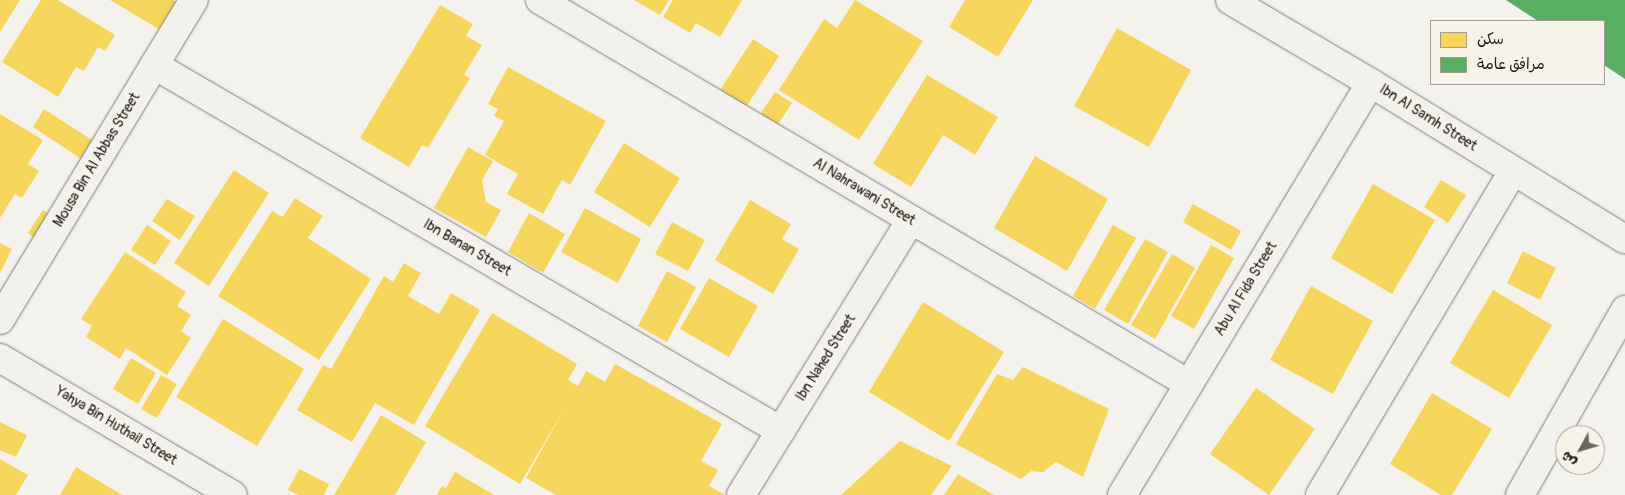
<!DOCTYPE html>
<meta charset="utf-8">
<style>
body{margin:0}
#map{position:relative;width:1625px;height:495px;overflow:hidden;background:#f4f2ec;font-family:Pangolin,"Playpen Sans Arabic",sans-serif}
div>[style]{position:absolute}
.homes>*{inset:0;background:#f6d55c}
.public>*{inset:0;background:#5aae61}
.roads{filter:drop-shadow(0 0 1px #7d7c7a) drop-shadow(0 0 1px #7d7c7a)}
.street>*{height:28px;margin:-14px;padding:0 14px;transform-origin:14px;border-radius:14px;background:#f2f1ed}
span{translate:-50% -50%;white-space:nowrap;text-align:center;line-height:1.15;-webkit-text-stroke:5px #f7f3e8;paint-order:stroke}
.street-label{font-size:14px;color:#1c1c1c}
.legend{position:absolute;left:1430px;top:20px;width:175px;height:65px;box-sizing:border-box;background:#f7f3e8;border:1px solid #9f9d96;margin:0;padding:6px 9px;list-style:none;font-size:15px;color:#1c1c1c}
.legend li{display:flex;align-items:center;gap:10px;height:25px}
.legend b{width:25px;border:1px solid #9f9d96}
.north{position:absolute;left:1555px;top:425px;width:50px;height:50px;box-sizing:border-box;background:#f7f3e8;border:1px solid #9f9d96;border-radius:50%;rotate:231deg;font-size:14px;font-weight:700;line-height:20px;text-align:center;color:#1c1c1c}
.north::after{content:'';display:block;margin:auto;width:18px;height:22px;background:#686765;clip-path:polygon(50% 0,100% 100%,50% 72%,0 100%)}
</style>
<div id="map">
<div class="homes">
<div style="clip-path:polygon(0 0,20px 0,0 32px)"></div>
<div style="clip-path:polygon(41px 0,58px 0,115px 35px,105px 51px,98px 47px,84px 71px,76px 67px,58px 97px,2px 62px)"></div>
<div style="clip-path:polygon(110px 0,173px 0,179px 4px,162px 31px)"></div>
<div style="clip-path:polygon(634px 0,669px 0,660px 15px)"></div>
<div style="clip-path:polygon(673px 0,742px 0,720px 37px,696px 23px,690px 33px,663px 17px)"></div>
<div style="clip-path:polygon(855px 0,923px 41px,859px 140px,779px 90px,824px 19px,837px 28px)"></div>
<div style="clip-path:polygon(965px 0,1033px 0,998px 57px,949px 27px)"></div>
<div style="clip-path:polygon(440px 5px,473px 24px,466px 36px,482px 45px,464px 75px,470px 78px,428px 148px,422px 145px,409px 167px,360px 138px)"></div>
<div style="clip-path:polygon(1117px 28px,1191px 70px,1149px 147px,1074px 106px)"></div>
<div style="clip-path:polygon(753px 39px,779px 56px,746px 107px,720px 90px)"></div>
<div style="clip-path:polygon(508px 67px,606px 121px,570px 185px,562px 180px,543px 214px,507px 194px,518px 174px,485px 155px,504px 121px,494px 116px,498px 109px,488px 104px)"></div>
<div style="clip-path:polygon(927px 75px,998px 117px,975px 155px,943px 135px,911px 187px,873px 164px)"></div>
<div style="clip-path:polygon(775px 92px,792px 103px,776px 127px,759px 116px)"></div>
<div style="clip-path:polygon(44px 109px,95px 142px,83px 160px,33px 127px)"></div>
<div style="clip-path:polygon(0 114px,43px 140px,28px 164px,39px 171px,22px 198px,15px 194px,0 218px)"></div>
<div style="clip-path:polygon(624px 143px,680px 178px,650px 227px,594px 192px)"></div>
<div style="clip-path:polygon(468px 147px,493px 161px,482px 180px,486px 202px,501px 210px,486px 237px,434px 208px)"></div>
<div style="clip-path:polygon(1035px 156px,1108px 199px,1067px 271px,994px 228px)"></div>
<div style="clip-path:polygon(234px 170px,269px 193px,209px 286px,174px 263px)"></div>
<div style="clip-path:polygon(1441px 180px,1466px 195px,1448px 223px,1424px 207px)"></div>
<div style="clip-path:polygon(1373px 184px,1435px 220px,1392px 294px,1331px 258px)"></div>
<div style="clip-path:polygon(295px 198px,323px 216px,308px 238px,371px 279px,319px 360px,218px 296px,272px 211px,283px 217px)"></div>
<div style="clip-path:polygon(167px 199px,195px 216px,180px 240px,152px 221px)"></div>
<div style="clip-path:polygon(750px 200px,791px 224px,782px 239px,799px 249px,773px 294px,715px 260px)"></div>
<div style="clip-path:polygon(1193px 204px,1241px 231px,1231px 250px,1183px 222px)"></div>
<div style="clip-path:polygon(585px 208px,641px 239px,618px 283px,561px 252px)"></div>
<div style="clip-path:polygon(43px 210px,57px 220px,41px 243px,28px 233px)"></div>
<div style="clip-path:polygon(529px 213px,565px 234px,543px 273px,508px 252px)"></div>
<div style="clip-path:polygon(672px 222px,705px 240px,688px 271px,655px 254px)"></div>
<div style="clip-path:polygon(147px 225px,171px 241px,155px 265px,131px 250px)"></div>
<div style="clip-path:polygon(1113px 225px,1136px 238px,1095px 309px,1073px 296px)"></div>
<div style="clip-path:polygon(1145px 239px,1168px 252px,1128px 324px,1104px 310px)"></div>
<div style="clip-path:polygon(0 243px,12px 249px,0 273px)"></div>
<div style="clip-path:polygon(1211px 245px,1234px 258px,1194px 329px,1171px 316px)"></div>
<div style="clip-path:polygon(1523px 251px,1556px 268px,1540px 300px,1507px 283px)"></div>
<div style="clip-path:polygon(125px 252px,186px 292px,177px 306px,191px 315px,181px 331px,191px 338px,167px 375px,126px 348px,120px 359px,86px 337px,92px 326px,81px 319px)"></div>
<div style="clip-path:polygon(1172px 254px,1195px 268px,1155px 339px,1131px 325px)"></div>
<div style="clip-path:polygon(404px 263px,421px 273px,408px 296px,439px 314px,451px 293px,480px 310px,414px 425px,375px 403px,352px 442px,297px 410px,323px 365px,331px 369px,384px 276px,393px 282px)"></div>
<div style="clip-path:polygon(667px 271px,696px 287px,667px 342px,638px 326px)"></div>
<div style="clip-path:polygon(709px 278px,758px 306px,729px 357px,680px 329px)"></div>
<div style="clip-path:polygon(1311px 286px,1373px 321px,1333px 394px,1270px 360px)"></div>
<div style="clip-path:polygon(1493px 290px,1552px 325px,1509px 398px,1450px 363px)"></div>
<div style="clip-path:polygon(923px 302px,1004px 352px,949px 441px,869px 392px)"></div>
<div style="clip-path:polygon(492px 313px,577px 364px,568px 380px,578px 386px,586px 371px,605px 382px,615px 364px,722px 424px,701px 461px,718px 470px,709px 486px,725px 495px,556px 495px,526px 478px,563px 411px,520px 484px,425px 426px)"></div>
<div style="clip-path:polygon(223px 319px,304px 369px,257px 446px,176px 397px)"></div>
<div style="clip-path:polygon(131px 358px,156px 373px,138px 404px,113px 389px)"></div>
<div style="clip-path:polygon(1023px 367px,1109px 409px,1083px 477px,1056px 462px,1043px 472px,1031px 471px,1021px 479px,956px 444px,997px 374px,1013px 380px)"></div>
<div style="clip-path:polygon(161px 375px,177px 384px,157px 418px,141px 409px)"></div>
<div style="clip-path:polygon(1256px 388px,1315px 429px,1269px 495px,1210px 454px)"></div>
<div style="clip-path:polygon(1432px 393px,1492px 429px,1452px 495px,1441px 495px,1390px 464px)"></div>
<div style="clip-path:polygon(381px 415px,426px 442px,395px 495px,334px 495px)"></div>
<div style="clip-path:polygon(0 422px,27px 435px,16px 457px,0 450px)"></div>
<div style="clip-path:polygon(900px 441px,952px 466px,931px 495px,841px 495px)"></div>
<div style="clip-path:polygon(0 459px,28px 475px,16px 495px,0 495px)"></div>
<div style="clip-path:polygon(76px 467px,122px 495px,60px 495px)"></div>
<div style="clip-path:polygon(299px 469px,329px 484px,324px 495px,298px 495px,288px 490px)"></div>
<div style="clip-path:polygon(455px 472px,494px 495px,437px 495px,442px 486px,446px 488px)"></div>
<div style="clip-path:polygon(958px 474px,994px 495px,944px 495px)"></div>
</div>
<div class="public">
<div style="clip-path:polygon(1506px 0,1625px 0,1625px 79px,1604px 65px,1604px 21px,1538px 21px)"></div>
</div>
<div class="roads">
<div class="street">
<div style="left:540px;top:0;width:754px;rotate:30.61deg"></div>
<div style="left:1230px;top:0;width:164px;rotate:30.5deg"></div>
<div style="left:1371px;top:83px;width:298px;rotate:31.6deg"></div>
<div style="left:154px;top:65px;width:726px;rotate:30.27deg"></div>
<div style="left:0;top:320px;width:374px;rotate:-58.8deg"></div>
<div style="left:0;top:358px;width:270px;rotate:30.5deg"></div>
<div style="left:741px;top:495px;width:323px;rotate:-58.3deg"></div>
<div style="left:1122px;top:495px;width:481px;rotate:-58.9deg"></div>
<div style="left:1320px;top:495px;width:377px;rotate:-59.2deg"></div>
<div style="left:1520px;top:495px;width:213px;rotate:-60.4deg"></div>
</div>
</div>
<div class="street-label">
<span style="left:1428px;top:118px;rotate:32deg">Ibn Al Samh Street</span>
<span style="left:97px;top:160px;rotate:-59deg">Mousa Bin Al Abbas Street</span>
<span style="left:864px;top:192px;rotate:31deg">Al Nahrawani Street</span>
<span style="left:467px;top:248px;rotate:30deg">Ibn Banan Street</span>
<span style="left:1246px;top:289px;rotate:-59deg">Abu Al Fida Street</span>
<span style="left:826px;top:358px;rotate:-58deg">Ibn Nahed Street</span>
<span style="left:116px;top:426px;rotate:31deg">Yahya Bin Huthail Street</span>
</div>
<ul class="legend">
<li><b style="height:14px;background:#f6d55c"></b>سكن</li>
<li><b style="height:14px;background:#5aae61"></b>مرافق عامة</li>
</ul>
<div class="north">ش</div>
</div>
